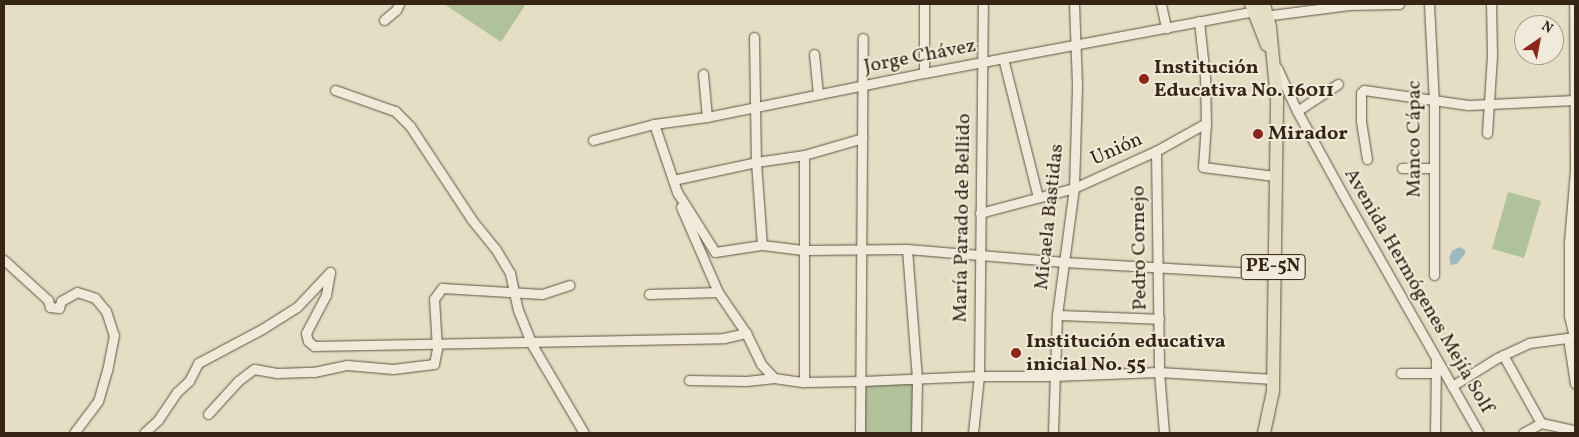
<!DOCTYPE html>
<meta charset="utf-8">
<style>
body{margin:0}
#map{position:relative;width:1579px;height:437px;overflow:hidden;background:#e6dec4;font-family:Vollkorn,serif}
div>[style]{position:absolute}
.green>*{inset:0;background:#b0c299}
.water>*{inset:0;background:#9cb9c0}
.roads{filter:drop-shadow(0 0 1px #625241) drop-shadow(0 0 1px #625241)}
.minor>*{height:9px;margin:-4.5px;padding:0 4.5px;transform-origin:4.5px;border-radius:4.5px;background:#efead9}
.highway>*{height:12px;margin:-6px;padding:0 6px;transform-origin:6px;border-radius:6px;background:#e6dec4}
.dots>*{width:14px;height:14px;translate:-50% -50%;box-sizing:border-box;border:2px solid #efead9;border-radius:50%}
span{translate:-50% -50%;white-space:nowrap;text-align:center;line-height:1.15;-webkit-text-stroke:4px #efead9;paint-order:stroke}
.shield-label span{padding:1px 4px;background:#efead9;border:1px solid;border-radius:4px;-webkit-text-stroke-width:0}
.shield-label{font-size:19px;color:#362415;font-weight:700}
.street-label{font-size:20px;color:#362415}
.poi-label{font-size:20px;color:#362415;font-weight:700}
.left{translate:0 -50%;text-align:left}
.frame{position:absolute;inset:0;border:5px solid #362415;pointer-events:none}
.north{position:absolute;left:1514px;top:15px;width:50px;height:50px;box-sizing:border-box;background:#efead9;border:1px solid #a59b8b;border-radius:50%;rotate:33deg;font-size:14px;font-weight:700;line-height:20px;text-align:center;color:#362415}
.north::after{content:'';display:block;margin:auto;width:18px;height:22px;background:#8f2418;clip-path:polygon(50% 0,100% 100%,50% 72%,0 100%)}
</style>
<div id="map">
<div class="green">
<div style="clip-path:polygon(444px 4px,526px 4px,501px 42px)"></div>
<div style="clip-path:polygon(1508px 192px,1541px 201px,1524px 258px,1492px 249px)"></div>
<div style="clip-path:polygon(917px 379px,916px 433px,860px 433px,862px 381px)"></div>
</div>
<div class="water">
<div style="clip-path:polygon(1459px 247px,1465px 250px,1465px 254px,1457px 264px,1451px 265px,1449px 258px,1452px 251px)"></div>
</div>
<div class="roads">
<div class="minor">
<div style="left:924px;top:4px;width:69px;rotate:90deg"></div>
<div style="left:1161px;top:4px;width:25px;rotate:78deg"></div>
<div style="left:1429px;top:4px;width:98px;rotate:87.1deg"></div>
<div style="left:1434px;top:102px;width:173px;rotate:90deg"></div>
<div style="left:1264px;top:16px;width:86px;rotate:-7.4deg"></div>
<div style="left:1349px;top:5px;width:50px;rotate:-1.1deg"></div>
<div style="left:384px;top:20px;width:16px;rotate:-40deg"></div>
<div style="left:396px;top:10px;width:7px;rotate:-63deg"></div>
<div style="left:1199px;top:21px;width:56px;rotate:83.9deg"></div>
<div style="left:1205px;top:77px;width:46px;rotate:88.8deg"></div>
<div style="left:1206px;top:123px;width:44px;rotate:93.9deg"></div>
<div style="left:1203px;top:167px;width:72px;rotate:7.2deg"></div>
<div style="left:754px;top:37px;width:125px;rotate:89.1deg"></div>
<div style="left:756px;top:162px;width:83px;rotate:85.9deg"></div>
<div style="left:814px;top:54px;width:40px;rotate:84.3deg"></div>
<div style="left:1003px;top:58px;width:143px;rotate:75.9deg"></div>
<div style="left:1277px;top:68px;width:47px;rotate:65.1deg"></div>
<div style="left:1297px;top:111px;width:94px;rotate:61.2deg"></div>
<div style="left:1342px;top:193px;width:276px;rotate:60.3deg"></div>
<div style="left:703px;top:74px;width:43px;rotate:84.7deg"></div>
<div style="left:335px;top:90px;width:64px;rotate:19.3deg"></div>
<div style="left:395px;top:111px;width:21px;rotate:45deg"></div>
<div style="left:410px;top:126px;width:113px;rotate:56.6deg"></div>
<div style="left:472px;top:220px;width:36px;rotate:51deg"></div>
<div style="left:495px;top:248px;width:29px;rotate:59deg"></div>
<div style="left:510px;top:273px;width:38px;rotate:78deg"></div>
<div style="left:518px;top:310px;width:35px;rotate:68deg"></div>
<div style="left:531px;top:343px;width:104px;rotate:59.5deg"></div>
<div style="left:1297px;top:111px;width:49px;rotate:-33.4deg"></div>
<div style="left:654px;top:124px;width:72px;rotate:71.3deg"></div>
<div style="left:677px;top:192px;width:71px;rotate:57.7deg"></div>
<div style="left:715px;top:252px;width:48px;rotate:-8.5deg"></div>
<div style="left:762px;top:245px;width:41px;rotate:7deg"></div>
<div style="left:803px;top:250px;width:104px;rotate:-0.6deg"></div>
<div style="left:907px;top:249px;width:158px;rotate:4.7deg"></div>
<div style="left:1064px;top:262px;width:209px;rotate:3.3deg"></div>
<div style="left:1487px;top:133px;width:78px;rotate:-86.3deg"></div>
<div style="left:1492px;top:55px;width:51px;rotate:-91.1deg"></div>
<div style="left:593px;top:140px;width:63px;rotate:-14.7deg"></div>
<div style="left:654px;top:124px;width:53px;rotate:-7.5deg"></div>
<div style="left:707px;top:117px;width:221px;rotate:-11.5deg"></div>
<div style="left:924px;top:73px;width:336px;rotate:-10.6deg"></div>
<div style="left:1156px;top:151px;width:221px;rotate:89.2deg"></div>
<div style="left:1159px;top:372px;width:61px;rotate:85.3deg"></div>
<div style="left:804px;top:155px;width:227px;rotate:90deg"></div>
<div style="left:1367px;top:159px;width:39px;rotate:-99deg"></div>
<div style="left:1361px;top:120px;width:27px;rotate:-90deg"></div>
<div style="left:1361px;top:93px;width:4px;rotate:-45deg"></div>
<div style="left:1364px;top:90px;width:105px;rotate:8.2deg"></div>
<div style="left:1468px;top:105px;width:107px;rotate:-2.7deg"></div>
<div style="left:1402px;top:168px;width:31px"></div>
<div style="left:673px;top:180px;width:85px;rotate:-12.2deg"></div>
<div style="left:756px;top:162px;width:49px;rotate:-8.3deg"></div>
<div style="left:804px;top:155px;width:61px;rotate:-16.1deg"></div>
<div style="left:681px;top:207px;width:93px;rotate:66.5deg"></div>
<div style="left:718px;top:292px;width:50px;rotate:55.7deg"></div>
<div style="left:746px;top:333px;width:34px;rotate:64deg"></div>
<div style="left:761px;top:364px;width:19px;rotate:47deg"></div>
<div style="left:774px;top:378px;width:28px;rotate:174deg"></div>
<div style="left:746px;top:381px;width:57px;rotate:-179deg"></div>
<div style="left:980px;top:213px;width:97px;rotate:-14.9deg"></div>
<div style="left:1074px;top:188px;width:90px;rotate:-24.3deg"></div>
<div style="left:1156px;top:151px;width:57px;rotate:-29.2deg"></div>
<div style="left:907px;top:249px;width:130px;rotate:85.6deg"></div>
<div style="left:917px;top:379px;width:54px;rotate:91.1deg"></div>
<div style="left:4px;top:260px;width:59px;rotate:42.3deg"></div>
<div style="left:48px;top:300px;width:7px;rotate:74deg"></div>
<div style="left:50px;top:307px;width:9px;rotate:6deg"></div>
<div style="left:59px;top:308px;width:7px;rotate:-74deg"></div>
<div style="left:61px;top:301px;width:18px;rotate:-29deg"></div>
<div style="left:77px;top:292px;width:19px;rotate:18deg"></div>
<div style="left:95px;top:298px;width:17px;rotate:50deg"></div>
<div style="left:106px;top:311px;width:25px;rotate:72deg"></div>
<div style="left:114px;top:335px;width:36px;rotate:101deg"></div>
<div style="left:107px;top:370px;width:32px;rotate:106deg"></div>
<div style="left:98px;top:401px;width:40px;rotate:127deg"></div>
<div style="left:649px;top:294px;width:69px;rotate:-1.7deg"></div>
<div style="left:1057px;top:315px;width:102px;rotate:2.2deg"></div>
<div style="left:1574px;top:337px;width:22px;rotate:-103deg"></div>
<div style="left:1569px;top:316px;width:74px;rotate:-90deg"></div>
<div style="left:1569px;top:242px;width:72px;rotate:-85.2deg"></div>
<div style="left:1575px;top:170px;width:166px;rotate:-90.3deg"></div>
<div style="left:1568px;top:338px;width:46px;rotate:81.2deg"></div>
<div style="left:1503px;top:355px;width:78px;rotate:60.8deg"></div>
<div style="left:1401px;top:373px;width:35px"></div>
<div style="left:774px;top:378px;width:30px;rotate:8deg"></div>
<div style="left:804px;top:382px;width:58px;rotate:-1deg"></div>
<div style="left:862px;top:381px;width:117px;rotate:-2.4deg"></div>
<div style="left:979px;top:376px;width:74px"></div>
<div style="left:1053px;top:376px;width:106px;rotate:-2.2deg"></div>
<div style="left:1159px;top:372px;width:114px;rotate:3.5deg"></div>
<div style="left:1452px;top:386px;width:53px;rotate:-31.9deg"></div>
<div style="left:1497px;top:358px;width:35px;rotate:-25deg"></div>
<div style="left:1529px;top:343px;width:46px;rotate:-7.4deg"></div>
<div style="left:208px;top:414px;width:45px;rotate:-47.7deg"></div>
<div style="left:238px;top:381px;width:20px;rotate:-37deg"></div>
<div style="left:254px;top:369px;width:23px;rotate:10deg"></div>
<div style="left:277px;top:373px;width:37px;rotate:-2deg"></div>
<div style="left:314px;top:372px;width:34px;rotate:-12deg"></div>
<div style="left:347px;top:365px;width:46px;rotate:5deg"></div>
<div style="left:393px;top:369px;width:41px;rotate:-7deg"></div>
<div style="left:434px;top:364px;width:16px;rotate:-79deg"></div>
<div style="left:437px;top:348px;width:49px;rotate:-93.5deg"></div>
<div style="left:434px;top:299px;width:14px;rotate:-54deg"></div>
<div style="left:442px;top:288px;width:100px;rotate:3.4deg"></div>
<div style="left:542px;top:294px;width:29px;rotate:-18deg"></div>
<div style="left:144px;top:433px;width:19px;rotate:-43deg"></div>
<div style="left:158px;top:420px;width:34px;rotate:-56deg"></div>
<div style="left:177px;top:392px;width:16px;rotate:-43deg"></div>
<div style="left:189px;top:381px;width:20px;rotate:-63deg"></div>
<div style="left:198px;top:363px;width:72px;rotate:-28deg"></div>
<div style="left:262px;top:329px;width:41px;rotate:-32.2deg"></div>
<div style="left:297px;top:307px;width:48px;rotate:-46.7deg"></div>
<div style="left:330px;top:272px;width:23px;rotate:100deg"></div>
<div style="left:326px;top:295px;width:43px;rotate:117.8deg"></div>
<div style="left:306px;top:333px;width:8px;rotate:76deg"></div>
<div style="left:308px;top:341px;width:8px;rotate:40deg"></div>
<div style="left:314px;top:346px;width:410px;rotate:-1.1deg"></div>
<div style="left:724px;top:338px;width:23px;rotate:-13deg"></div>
<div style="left:860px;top:433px;width:395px;rotate:-89.6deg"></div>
<div style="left:973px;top:433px;width:57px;rotate:-84deg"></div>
<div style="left:979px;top:376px;width:372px;rotate:-89.4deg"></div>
<div style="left:1053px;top:433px;width:118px;rotate:-88.1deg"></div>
<div style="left:1057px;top:315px;width:128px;rotate:-82.4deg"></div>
<div style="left:1074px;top:188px;width:103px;rotate:-88.3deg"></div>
<div style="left:1077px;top:85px;width:81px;rotate:-92.1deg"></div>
<div style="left:1435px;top:433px;width:74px;rotate:-89.2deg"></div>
<div style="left:1523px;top:433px;width:21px;rotate:-29deg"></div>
<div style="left:1541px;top:423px;width:35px;rotate:12deg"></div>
</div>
<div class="highway">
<div style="left:1251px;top:4px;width:44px;rotate:68.7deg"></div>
<div style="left:1264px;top:433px;width:43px;rotate:-77.9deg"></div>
<div style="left:1273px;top:391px;width:292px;rotate:-89.2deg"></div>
<div style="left:1277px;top:99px;width:72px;rotate:-95.6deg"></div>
<div style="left:1270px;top:27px;width:24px;rotate:-105deg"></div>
</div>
</div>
<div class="dots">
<div style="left:1144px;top:79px;background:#8f2418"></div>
<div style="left:1258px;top:134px;background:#8f2418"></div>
<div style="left:1016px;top:353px;background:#8f2418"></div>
</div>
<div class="shield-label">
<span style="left:1273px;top:267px">PE-5N</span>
</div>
<div class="street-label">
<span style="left:920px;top:57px;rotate:-11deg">Jorge Chávez</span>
<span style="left:1415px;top:139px;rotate:-90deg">Manco Cápac</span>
<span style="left:1117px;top:150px;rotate:-24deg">Unión</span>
<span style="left:1050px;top:217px;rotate:-84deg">Micaela Bastidas</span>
<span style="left:963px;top:218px;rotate:-89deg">María Parado de Bellido</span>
<span style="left:1140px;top:248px;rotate:-91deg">Pedro Cornejo</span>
<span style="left:1418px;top:291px;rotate:60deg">Avenida Hermógenes Mejía Solf</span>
</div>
<div class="poi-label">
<span class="left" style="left:1154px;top:80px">Institución<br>Educativa No. 16011</span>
<span class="left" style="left:1268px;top:134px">Mirador</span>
<span class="left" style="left:1026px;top:354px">Institución educativa<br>inicial No. 55</span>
</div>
<div class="frame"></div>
<div class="north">N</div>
</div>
